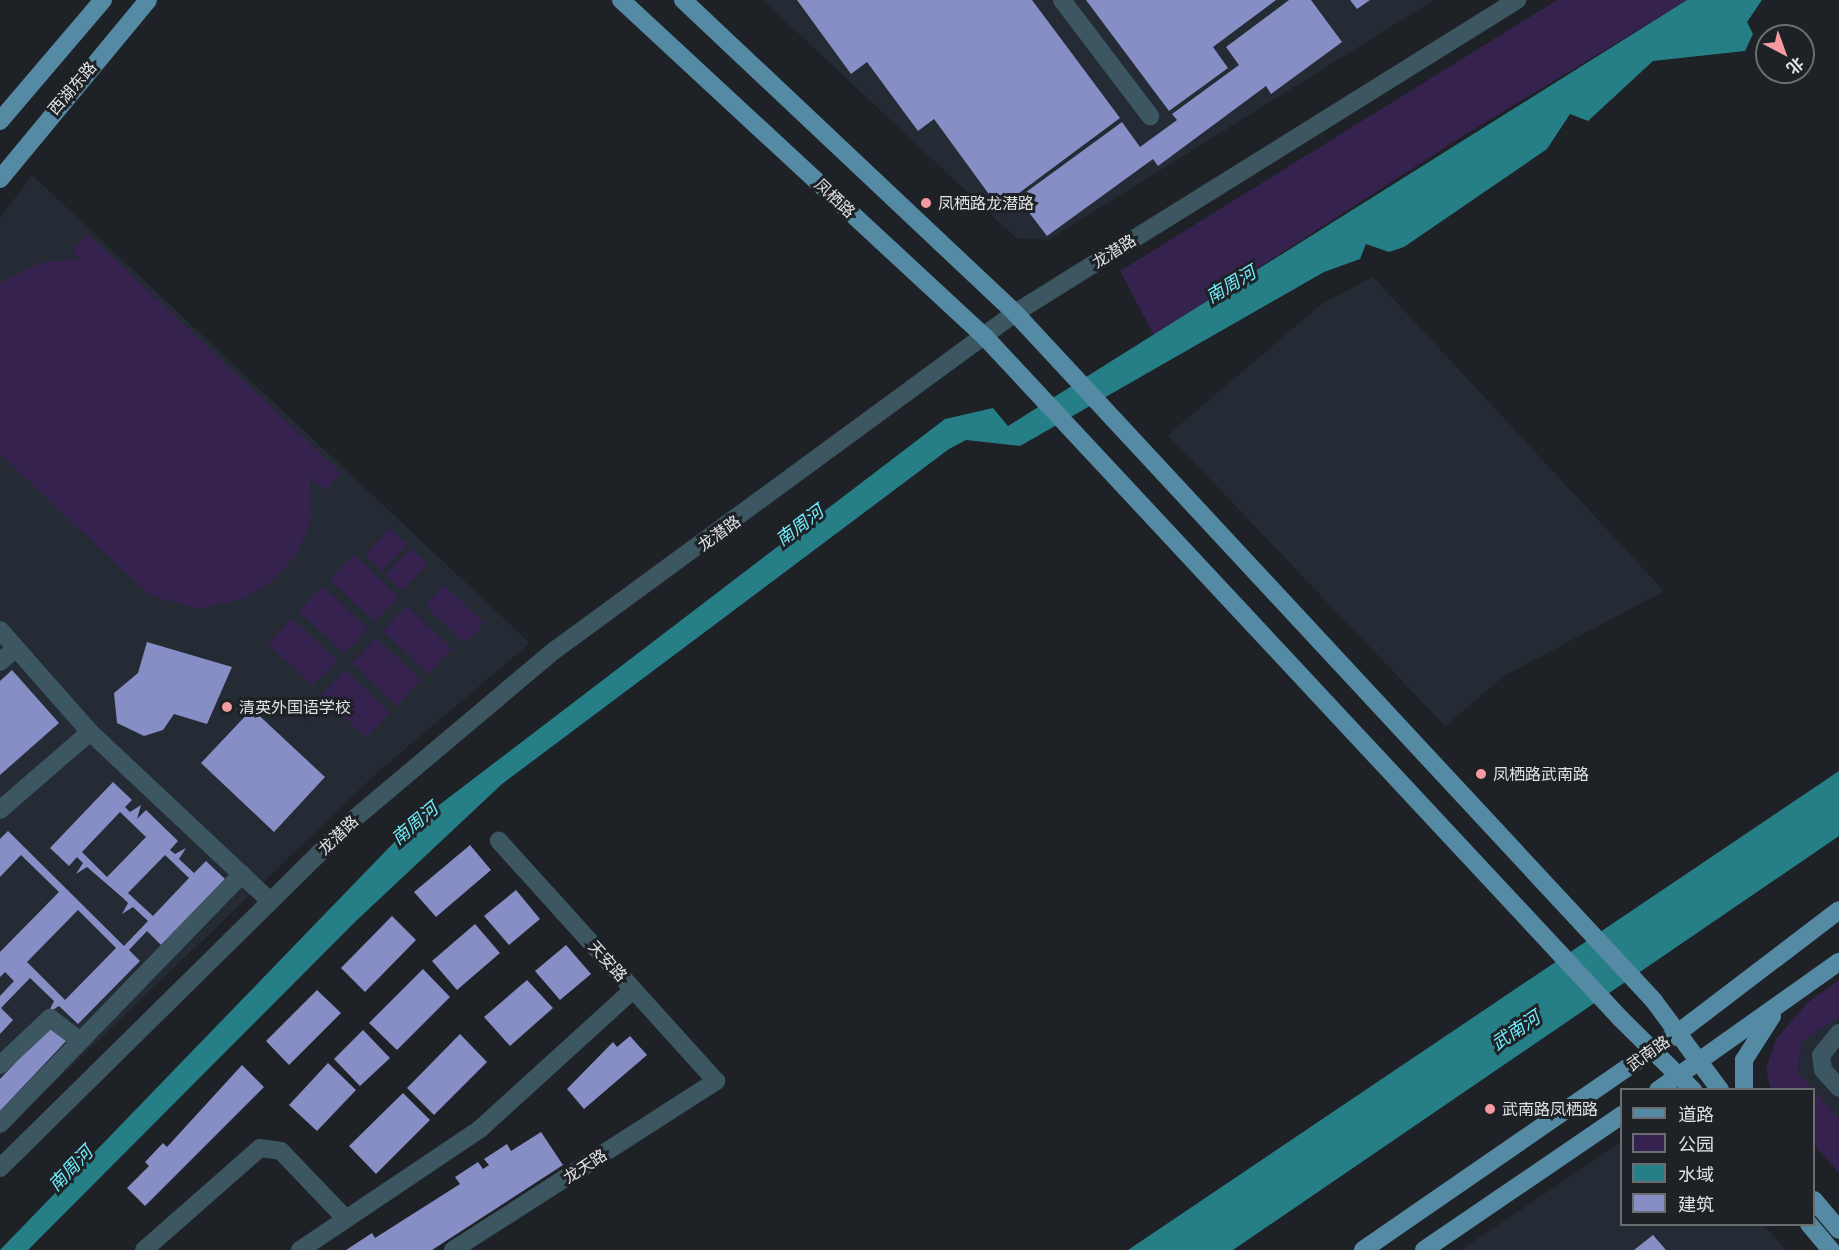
<!DOCTYPE html>
<meta charset="utf-8">
<style>
body{margin:0}
#map{position:relative;width:1839px;height:1250px;overflow:hidden;background:#1e2125;font-family:"Asap Condensed","Noto Sans SC",sans-serif}
div>[style]{position:absolute}
.built>*{inset:0;background:#242b34}
.green>*{inset:0;background:#36224f}
.water>*{inset:0;background:#267e87}
.building>*{inset:0;background:#878ec5}
.minor>*{height:18px;margin:-9px;padding:0 9px;transform-origin:9px;border-radius:9px;background:#3c5662}
.major>*{height:18px;margin:-9px;padding:0 9px;transform-origin:9px;border-radius:9px;background:#548aa3}
.dots>*{width:16px;height:16px;translate:-50% -50%;box-sizing:border-box;border:3px solid #1e2125;border-radius:50%}
span{translate:-50% -50%;white-space:nowrap;text-align:center;line-height:1.15;-webkit-text-stroke:6px #1e2125;paint-order:stroke}
.street-label{font-size:16px;color:#dfe1e4}
.poi-label{font-size:16px;color:#dfe1e4}
.left{translate:0 -50%;text-align:left}
.water-label{font-size:18px;color:#70ecfa;font-style:italic}
.legend{position:absolute;left:1620px;top:1088px;width:195px;height:138px;box-sizing:border-box;background:#1e2125;border:2px solid #6b6e71;margin:0;padding:8px 10px;list-style:none;font-size:18px;color:#dfe1e4}
.legend li{display:flex;align-items:center;gap:12px;height:30px}
.legend b{width:30px;border:2px solid #6b6e71}
.north{position:absolute;left:1755px;top:24px;width:60px;height:60px;box-sizing:border-box;background:#1e2125;border:2px solid #6b6e71;border-radius:50%;rotate:139deg;font-size:16px;font-weight:700;line-height:24px;text-align:center;color:#dfe1e4}
.north::after{content:'';display:block;margin:auto;width:21px;height:27px;background:#f49aa0;clip-path:polygon(50% 0,100% 100%,50% 72%,0 100%)}
</style>
<div id="map">
<div class="built">
<div style="clip-path:polygon(763px 0,1434px 0,1048px 240px,1016px 238px)"></div>
<div style="clip-path:polygon(32px 175px,530px 643px,378px 772px,0 1135px,0 218px)"></div>
<div style="clip-path:polygon(1373px 277px,1664px 591px,1504px 676px,1445px 726px,1168px 435px,1323px 303px)"></div>
<div style="clip-path:polygon(1839px 1017px,1839px 1119px,1798px 1073px,1801px 1042px)"></div>
<div style="clip-path:polygon(1621px 1142px,1622px 1224px,1764px 1225px,1786px 1250px,1461px 1250px)"></div>
</div>
<div class="green">
<div style="clip-path:polygon(1557px 0,1687px 0,1458px 139px,1154px 335px,1120px 271px)"></div>
<div style="clip-path:polygon(88px 234px,341px 473px,325px 491px,310px 477px,311px 521px,296px 555px,272px 581px,245px 598px,199px 609px,149px 595px,0 454px,0 283px,40px 263px,80px 259px,72px 250px)"></div>
<div style="clip-path:polygon(390px 528px,407px 544px,382px 571px,365px 555px)"></div>
<div style="clip-path:polygon(411px 548px,428px 564px,402px 591px,385px 575px)"></div>
<div style="clip-path:polygon(354px 554px,399px 597px,374px 622px,330px 580px)"></div>
<div style="clip-path:polygon(444px 585px,484px 623px,465px 643px,425px 606px)"></div>
<div style="clip-path:polygon(323px 586px,368px 629px,344px 654px,299px 611px)"></div>
<div style="clip-path:polygon(407px 606px,452px 649px,428px 674px,383px 631px)"></div>
<div style="clip-path:polygon(292px 618px,337px 661px,313px 686px,268px 644px)"></div>
<div style="clip-path:polygon(376px 638px,421px 680px,397px 706px,352px 663px)"></div>
<div style="clip-path:polygon(345px 670px,390px 713px,366px 738px,321px 695px)"></div>
<div style="clip-path:polygon(1839px 980px,1839px 1017px,1801px 1042px,1798px 1073px,1813px 1089px,1771px 1089px,1766px 1069px,1776px 1039px,1807px 1003px)"></div>
<div style="clip-path:polygon(1814px 1090px,1839px 1119px,1839px 1173px,1814px 1145px)"></div>
</div>
<div class="water">
<div style="clip-path:polygon(1687px 0,1762px 0,1747px 22px,1753px 34px,1745px 51px,1653px 61px,1588px 121px,1570px 114px,1547px 149px,1404px 247px,1389px 252px,1366px 244px,1360px 259px,1324px 272px,1020px 446px,966px 440px,949px 449px,502px 784px,356px 921px,28px 1250px,0 1250px,405px 831px,945px 419px,993px 408px,1008px 426px)"></div>
<div style="clip-path:polygon(1839px 771px,1839px 836px,1233px 1250px,1128px 1250px)"></div>
</div>
<div class="building">
<div style="clip-path:polygon(797px 0,1032px 0,1120px 118px,999px 208px,934px 119px,918px 131px,867px 62px,851px 74px)"></div>
<div style="clip-path:polygon(1086px 0,1276px 0,1213px 47px,1228px 68px,1169px 111px)"></div>
<div style="clip-path:polygon(1289px 0,1311px 0,1342px 42px,1271px 94px,1266px 86px,1158px 166px,1153px 159px,1047px 236px,1018px 198px,1122px 122px,1140px 147px,1177px 120px,1172px 114px,1239px 65px,1226px 47px)"></div>
<div style="clip-path:polygon(1350px 0,1370px 0,1357px 9px)"></div>
<div style="clip-path:polygon(147px 642px,232px 667px,207px 724px,174px 714px,163px 730px,144px 736px,117px 723px,114px 693px,138px 673px)"></div>
<div style="clip-path:polygon(12px 670px,59px 723px,0 775px,0 681px)"></div>
<div style="clip-path:polygon(252px 709px,325px 777px,274px 832px,201px 763px)"></div>
<div style="clip-path:polygon(evenodd,113px 782px,132px 800px,125px 807px,130px 812px,141px 805px,137px 819px,146px 810px,178px 841px,170px 850px,175px 854px,186px 848px,179px 859px,194px 873px,206px 861px,225px 879px,161px 945px,147px 931px,129px 950px,140px 961px,78px 1024px,59px 1006px,48px 1013px,54px 1001px,30px 978px,1px 1008px,13px 1020px,0 1034px,0 996px,14px 981px,5px 972px,0 977px,0 952px,59px 892px,21px 855px,0 877px,0 839px,8px 831px,124px 946px,148px 921px,133px 907px,122px 914px,128px 903px,123px 898px,87px 867px,76px 874px,83px 863px,77px 857px,69px 866px,50px 848px,113px 782px,120px 812px,146px 837px,107px 877px,82px 852px,120px 812px,113px 782px,165px 855px,189px 878px,153px 916px,128px 893px,165px 855px,113px 782px,78px 910px,116px 948px,65px 1000px,27px 962px,78px 910px)"></div>
<div style="clip-path:polygon(470px 845px,491px 870px,436px 917px,414px 892px)"></div>
<div style="clip-path:polygon(516px 890px,540px 919px,509px 945px,484px 916px)"></div>
<div style="clip-path:polygon(392px 916px,416px 940px,365px 992px,341px 968px)"></div>
<div style="clip-path:polygon(475px 924px,500px 953px,457px 990px,432px 961px)"></div>
<div style="clip-path:polygon(566px 945px,591px 974px,560px 1000px,535px 971px)"></div>
<div style="clip-path:polygon(423px 969px,450px 997px,397px 1050px,369px 1023px)"></div>
<div style="clip-path:polygon(527px 980px,553px 1008px,510px 1046px,484px 1017px)"></div>
<div style="clip-path:polygon(317px 990px,341px 1013px,289px 1065px,266px 1041px)"></div>
<div style="clip-path:polygon(52px 1024px,68px 1039px,0 1111px,0 1079px)"></div>
<div style="clip-path:polygon(363px 1030px,390px 1058px,360px 1086px,334px 1059px)"></div>
<div style="clip-path:polygon(460px 1034px,487px 1062px,434px 1115px,407px 1088px)"></div>
<div style="clip-path:polygon(630px 1036px,647px 1055px,584px 1109px,567px 1089px,613px 1042px,617px 1047px)"></div>
<div style="clip-path:polygon(328px 1063px,356px 1090px,317px 1131px,289px 1105px)"></div>
<div style="clip-path:polygon(242px 1065px,264px 1087px,145px 1206px,127px 1188px,149px 1166px,145px 1162px,163px 1143px,167px 1147px)"></div>
<div style="clip-path:polygon(403px 1093px,430px 1120px,376px 1174px,349px 1146px)"></div>
<div style="clip-path:polygon(541px 1132px,563px 1165px,432px 1250px,346px 1250px,372px 1233px,375px 1238px,460px 1184px,455px 1177px,478px 1162px,483px 1169px,489px 1165px,484px 1159px,507px 1144px,511px 1151px)"></div>
<div style="clip-path:polygon(1653px 1235px,1666px 1250px,1634px 1250px)"></div>
</div>
<div class="minor">
<div style="left:1062px;top:0;width:146px;rotate:52.8deg"></div>
<div style="left:0;top:630px;width:136px;rotate:48.6deg"></div>
<div style="left:90px;top:732px;width:247px;rotate:43.2deg"></div>
<div style="left:0;top:662px;width:18px;rotate:-41deg"></div>
<div style="left:0;top:810px;width:119px;rotate:-40.9deg"></div>
<div style="left:1839px;top:1033px;width:28px;rotate:129deg"></div>
<div style="left:1821px;top:1055px;width:15px;rotate:82deg"></div>
<div style="left:1823px;top:1070px;width:24px;rotate:48deg"></div>
<div style="left:0;top:1065px;width:69px;rotate:-43.2deg"></div>
<div style="left:50px;top:1018px;width:38px;rotate:37deg"></div>
<div style="left:0;top:1124px;width:348px;rotate:-45.9deg"></div>
<div style="left:0;top:1168px;width:497px;rotate:-44.6deg"></div>
<div style="left:354px;top:819px;width:263px;rotate:-40.1deg"></div>
<div style="left:555px;top:650px;width:570px;rotate:-36.23deg"></div>
<div style="left:1015px;top:313px;width:592px;rotate:-31.94deg"></div>
<div style="left:144px;top:1250px;width:154px;rotate:-41.3deg"></div>
<div style="left:260px;top:1148px;width:21px;rotate:8deg"></div>
<div style="left:281px;top:1151px;width:94px;rotate:46.3deg"></div>
<div style="left:300px;top:1250px;width:217px;rotate:-33.9deg"></div>
<div style="left:480px;top:1129px;width:207px;rotate:-42.3deg"></div>
<div style="left:453px;top:1250px;width:313px;rotate:-32.7deg"></div>
<div style="left:716px;top:1081px;width:324px;rotate:-132.1deg"></div>
</div>
<div class="major">
<div style="left:621px;top:0;width:496px;rotate:42.8deg"></div>
<div style="left:985px;top:337px;width:931px;rotate:47deg"></div>
<div style="left:1620px;top:1018px;width:103px;rotate:44.6deg"></div>
<div style="left:683px;top:0;width:456px;rotate:43.3deg"></div>
<div style="left:1015px;top:313px;width:939px;rotate:47.11deg"></div>
<div style="left:1654px;top:1001px;width:111px;rotate:53.4deg"></div>
<div style="left:0;top:121px;width:159px;rotate:-49.6deg"></div>
<div style="left:0;top:179px;width:232px;rotate:-50.4deg"></div>
<div style="left:1658px;top:1090px;width:222px;rotate:-35.3deg"></div>
<div style="left:1744px;top:1090px;width:30px;rotate:-90deg"></div>
<div style="left:1744px;top:1060px;width:52px;rotate:-57.5deg"></div>
<div style="left:1814px;top:1200px;width:39px;rotate:50deg"></div>
<div style="left:1809px;top:1224px;width:34px;rotate:50deg"></div>
<div style="left:1363px;top:1250px;width:384px;rotate:-34.6deg"></div>
<div style="left:1679px;top:1032px;width:201px;rotate:-37.3deg"></div>
<div style="left:1424px;top:1250px;width:240px;rotate:-34.3deg"></div>
</div>
<div class="dots">
<div style="left:926px;top:203px;background:#f49aa0"></div>
<div style="left:227px;top:707px;background:#f49aa0"></div>
<div style="left:1481px;top:774px;background:#f49aa0"></div>
<div style="left:1490px;top:1109px;background:#f49aa0"></div>
</div>
<div class="street-label">
<span style="left:72px;top:88px;rotate:-49deg">西湖东路</span>
<span style="left:835px;top:198px;rotate:43deg">凤栖路</span>
<span style="left:1114px;top:251px;rotate:-32deg">龙潜路</span>
<span style="left:719px;top:533px;rotate:-36deg">龙潜路</span>
<span style="left:338px;top:835px;rotate:-44deg">龙潜路</span>
<span style="left:608px;top:961px;rotate:48deg">天安路</span>
<span style="left:1648px;top:1053px;rotate:-35deg">武南路</span>
<span style="left:585px;top:1166px;rotate:-33deg">龙天路</span>
</div>
<div class="poi-label">
<span class="left" style="left:938px;top:203px">凤栖路龙潜路</span>
<span class="left" style="left:239px;top:707px">清英外国语学校</span>
<span class="left" style="left:1493px;top:774px">凤栖路武南路</span>
<span class="left" style="left:1502px;top:1109px">武南路凤栖路</span>
</div>
<div class="water-label">
<span style="left:1231px;top:285px;rotate:-31deg">南周河</span>
<span style="left:800px;top:526px;rotate:-37deg">南周河</span>
<span style="left:415px;top:824px;rotate:-40deg">南周河</span>
<span style="left:1516px;top:1031px;rotate:-34deg">武南河</span>
<span style="left:71px;top:1169px;rotate:-46deg">南周河</span>
</div>
<ul class="legend">
<li><b style="height:8px;background:#548aa3"></b>道路</li>
<li><b style="height:16px;background:#36224f"></b>公园</li>
<li><b style="height:16px;background:#267e87"></b>水域</li>
<li><b style="height:16px;background:#878ec5"></b>建筑</li>
</ul>
<div class="north">北</div>
</div>
